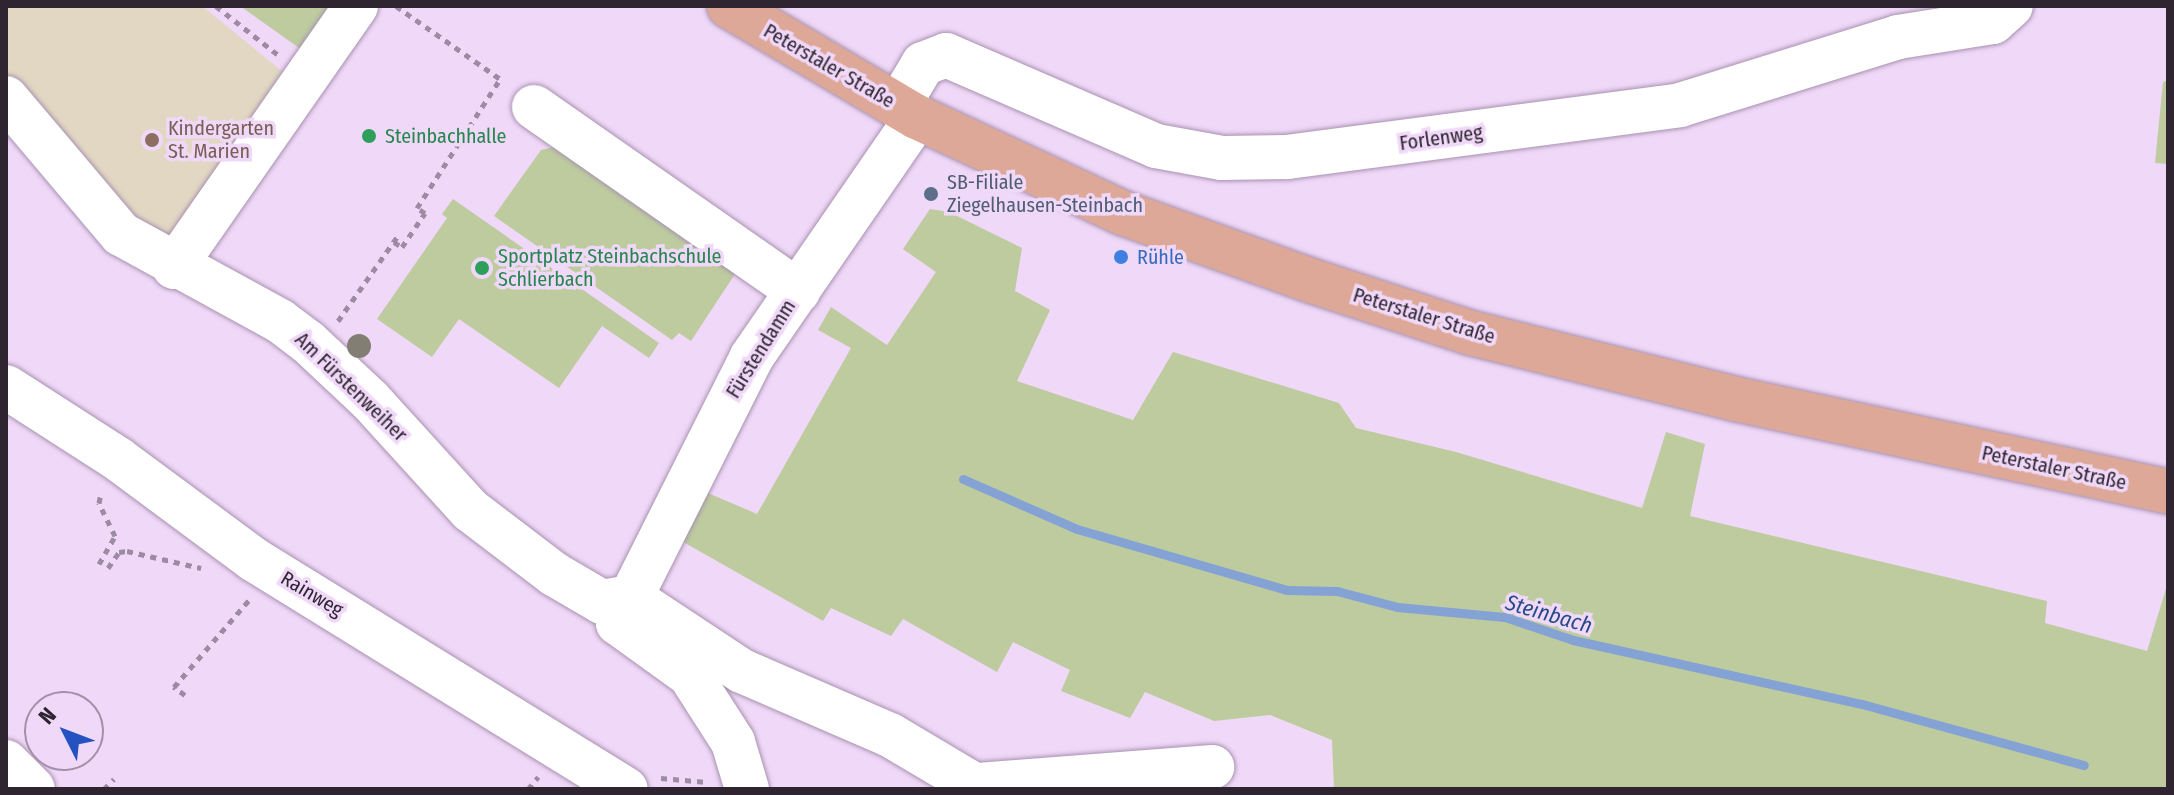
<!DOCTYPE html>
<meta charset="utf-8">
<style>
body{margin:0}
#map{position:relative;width:2174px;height:795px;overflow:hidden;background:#f0d8f8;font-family:"Fira Sans Condensed",sans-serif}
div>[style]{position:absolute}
.education>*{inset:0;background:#e2d7c2}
.green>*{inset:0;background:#bdcb9f}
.stream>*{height:9px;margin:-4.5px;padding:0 4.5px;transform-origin:4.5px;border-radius:4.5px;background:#84a2d4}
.path>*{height:5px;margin-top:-2.5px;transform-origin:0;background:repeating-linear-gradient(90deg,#9c8ba2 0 6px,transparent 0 12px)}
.roads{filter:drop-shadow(0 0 2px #a892b0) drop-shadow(0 0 2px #a892b0)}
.minor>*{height:44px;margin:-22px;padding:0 22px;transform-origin:22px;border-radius:22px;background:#fff}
.major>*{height:44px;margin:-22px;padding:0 22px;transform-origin:22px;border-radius:22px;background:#dda898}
.trees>*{width:24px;height:24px;margin:-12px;border-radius:50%;background:#837e74}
.dots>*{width:22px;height:22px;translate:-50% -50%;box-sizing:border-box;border:4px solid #f0d8f8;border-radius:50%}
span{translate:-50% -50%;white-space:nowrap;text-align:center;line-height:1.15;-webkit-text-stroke:7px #f0d8f8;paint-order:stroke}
.street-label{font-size:20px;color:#2e2531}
.education-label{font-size:20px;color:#785e54}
.left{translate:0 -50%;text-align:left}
.leisure-label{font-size:20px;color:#27864d}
.service-label{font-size:20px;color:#4e5e75}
.shop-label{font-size:20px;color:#366cbe}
.water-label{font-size:22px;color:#274b88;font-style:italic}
.frame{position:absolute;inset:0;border:8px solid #2e2531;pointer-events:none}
.north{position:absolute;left:24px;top:691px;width:80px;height:80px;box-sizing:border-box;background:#f0d8f8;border:2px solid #a290a8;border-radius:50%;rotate:312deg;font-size:22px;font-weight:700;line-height:32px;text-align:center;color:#2e2531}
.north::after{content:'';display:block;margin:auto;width:28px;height:36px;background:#2452c0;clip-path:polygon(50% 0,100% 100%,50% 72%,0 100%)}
</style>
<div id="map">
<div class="education">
<div style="clip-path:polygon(6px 6px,202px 6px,289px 77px,170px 243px,120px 208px,6px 73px)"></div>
</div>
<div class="green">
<div style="clip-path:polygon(240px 6px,333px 6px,302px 50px)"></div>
<div style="clip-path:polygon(2168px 80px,2168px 164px,2155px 163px,2163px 82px)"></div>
<div style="clip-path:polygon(565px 144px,739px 268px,691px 341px,679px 333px,672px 340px,494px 216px,541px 150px)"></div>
<div style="clip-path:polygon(453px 199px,659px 343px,649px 358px,602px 326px,559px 388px,459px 319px,432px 357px,377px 319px,447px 218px,442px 214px)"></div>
<div style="clip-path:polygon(930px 209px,949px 212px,1022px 248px,1015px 291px,1050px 310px,1017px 381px,1133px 420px,1173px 352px,1339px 403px,1356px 428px,1456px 452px,1642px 508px,1666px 432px,1705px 444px,1690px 516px,2047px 601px,2045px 623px,2147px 651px,2168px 582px,2168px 789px,1334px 789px,1332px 740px,1270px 715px,1214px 721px,1145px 692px,1130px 718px,1061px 691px,1070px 670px,1013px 642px,997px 672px,903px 619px,891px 636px,831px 608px,823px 621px,678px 539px,701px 490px,757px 514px,851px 348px,818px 330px,831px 307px,887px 345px,936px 272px,903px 249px)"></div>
</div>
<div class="stream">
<div style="left:963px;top:479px;width:124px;rotate:23.7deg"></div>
<div style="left:1077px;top:529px;width:219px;rotate:16.2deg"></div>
<div style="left:1287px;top:590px;width:50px;rotate:1.1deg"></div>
<div style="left:1337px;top:591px;width:62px;rotate:14.9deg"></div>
<div style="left:1397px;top:607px;width:108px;rotate:5.3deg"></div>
<div style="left:1505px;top:617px;width:72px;rotate:18.7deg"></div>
<div style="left:1573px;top:640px;width:296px;rotate:12.5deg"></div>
<div style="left:1862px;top:704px;width:230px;rotate:15.4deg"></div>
</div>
<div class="path">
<div style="left:216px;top:6px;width:78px;rotate:38.2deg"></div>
<div style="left:396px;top:6px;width:131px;rotate:35deg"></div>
<div style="left:394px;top:242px;width:9px;rotate:32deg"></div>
<div style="left:402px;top:247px;width:41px;rotate:-55.9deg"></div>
<div style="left:425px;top:213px;width:9px;rotate:-148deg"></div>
<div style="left:417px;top:208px;width:153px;rotate:-57.2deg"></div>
<div style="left:338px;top:321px;width:103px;rotate:-54.9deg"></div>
<div style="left:99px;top:564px;width:32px;rotate:-60deg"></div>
<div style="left:115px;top:536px;width:37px;rotate:-116deg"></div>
<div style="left:99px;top:503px;width:10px;rotate:-79deg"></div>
<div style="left:108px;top:568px;width:19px;rotate:-55deg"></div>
<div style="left:119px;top:552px;width:8px;rotate:-7deg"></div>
<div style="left:127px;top:551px;width:76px;rotate:12.9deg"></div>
<div style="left:185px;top:695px;width:14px;rotate:-144deg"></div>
<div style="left:174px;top:687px;width:115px;rotate:-49.2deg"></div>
<div style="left:661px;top:778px;width:46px;rotate:5deg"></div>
<div style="left:104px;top:789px;width:14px;rotate:-45deg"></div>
<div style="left:528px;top:789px;width:16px;rotate:-50deg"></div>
</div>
<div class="roads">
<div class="minor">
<div style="left:6px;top:98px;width:178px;rotate:49.8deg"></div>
<div style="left:121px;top:234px;width:181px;rotate:28.7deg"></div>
<div style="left:280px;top:321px;width:35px;rotate:37deg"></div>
<div style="left:308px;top:342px;width:85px;rotate:43.1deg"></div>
<div style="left:370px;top:400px;width:149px;rotate:47.7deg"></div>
<div style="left:470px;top:510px;width:106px;rotate:37.3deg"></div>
<div style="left:554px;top:574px;width:56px;rotate:30.3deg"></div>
<div style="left:602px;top:602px;width:28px;rotate:-10deg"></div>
<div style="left:630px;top:597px;width:134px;rotate:33.5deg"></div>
<div style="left:742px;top:671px;width:161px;rotate:23.4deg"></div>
<div style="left:890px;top:735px;width:106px;rotate:30.7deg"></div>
<div style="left:898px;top:106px;width:49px;rotate:-59.2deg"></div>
<div style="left:923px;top:64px;width:25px;rotate:-21deg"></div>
<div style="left:946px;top:55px;width:229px;rotate:23.4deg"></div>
<div style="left:1156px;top:146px;width:67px;rotate:10.3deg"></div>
<div style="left:1222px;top:158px;width:65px;rotate:-0.9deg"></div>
<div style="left:1287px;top:157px;width:396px;rotate:-7.5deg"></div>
<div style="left:1680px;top:105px;width:228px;rotate:-17.3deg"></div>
<div style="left:1898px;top:37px;width:96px;rotate:-9deg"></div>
<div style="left:1993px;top:22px;width:24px;rotate:-42deg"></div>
<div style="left:534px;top:107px;width:322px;rotate:34.9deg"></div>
<div style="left:174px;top:267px;width:318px;rotate:-55.1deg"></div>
<div style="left:6px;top:387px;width:133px;rotate:32.7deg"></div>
<div style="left:118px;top:459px;width:168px;rotate:36.5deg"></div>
<div style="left:253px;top:559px;width:438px;rotate:31.7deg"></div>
<div style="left:6px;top:762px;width:38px;rotate:45deg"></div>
<div style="left:978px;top:785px;width:235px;rotate:-4.4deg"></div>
<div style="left:747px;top:789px;width:49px;rotate:-106.6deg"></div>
<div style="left:733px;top:742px;width:80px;rotate:-122.7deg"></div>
<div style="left:690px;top:675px;width:89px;rotate:-144.2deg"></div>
<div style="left:618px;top:623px;width:297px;rotate:-63.3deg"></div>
<div style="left:751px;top:358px;width:293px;rotate:-55.4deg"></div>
</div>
<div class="major">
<div style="left:729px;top:6px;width:218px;rotate:30.6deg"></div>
<div style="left:917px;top:117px;width:227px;rotate:25deg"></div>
<div style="left:1123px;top:213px;width:201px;rotate:19.8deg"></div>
<div style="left:1312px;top:281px;width:167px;rotate:18.1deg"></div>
<div style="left:1471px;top:333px;width:273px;rotate:14deg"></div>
<div style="left:1736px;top:399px;width:442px;rotate:12.1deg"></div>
</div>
</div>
<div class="trees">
<div style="left:359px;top:346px"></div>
</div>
<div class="dots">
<div style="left:369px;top:136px;background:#2e9e5b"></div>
<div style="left:152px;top:140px;background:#8d6e63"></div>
<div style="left:931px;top:194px;background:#5c6f8a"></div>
<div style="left:1121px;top:257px;background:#3f7fe0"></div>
<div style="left:482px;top:268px;background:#2e9e5b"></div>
</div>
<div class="street-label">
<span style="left:829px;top:66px;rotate:30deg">Peterstaler Straße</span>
<span style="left:1441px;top:138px;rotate:-8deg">Forlenweg</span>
<span style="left:1424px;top:316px;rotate:17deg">Peterstaler Straße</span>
<span style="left:761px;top:349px;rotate:-58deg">Fürstendamm</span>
<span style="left:351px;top:387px;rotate:44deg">Am Fürstenweiher</span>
<span style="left:2054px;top:468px;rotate:12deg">Peterstaler Straße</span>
<span style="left:312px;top:594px;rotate:31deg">Rainweg</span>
</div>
<div class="education-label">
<span class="left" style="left:168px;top:140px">Kindergarten<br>St. Marien</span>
</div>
<div class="leisure-label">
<span class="left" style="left:385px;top:136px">Steinbachhalle</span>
<span class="left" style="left:498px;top:268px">Sportplatz Steinbachschule<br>Schlierbach</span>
</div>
<div class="service-label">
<span class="left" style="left:947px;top:194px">SB-Filiale<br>Ziegelhausen-Steinbach</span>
</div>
<div class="shop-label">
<span class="left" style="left:1137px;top:257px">Rühle</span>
</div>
<div class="water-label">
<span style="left:1549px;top:614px;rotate:16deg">Steinbach</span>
</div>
<div class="frame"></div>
<div class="north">N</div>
</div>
